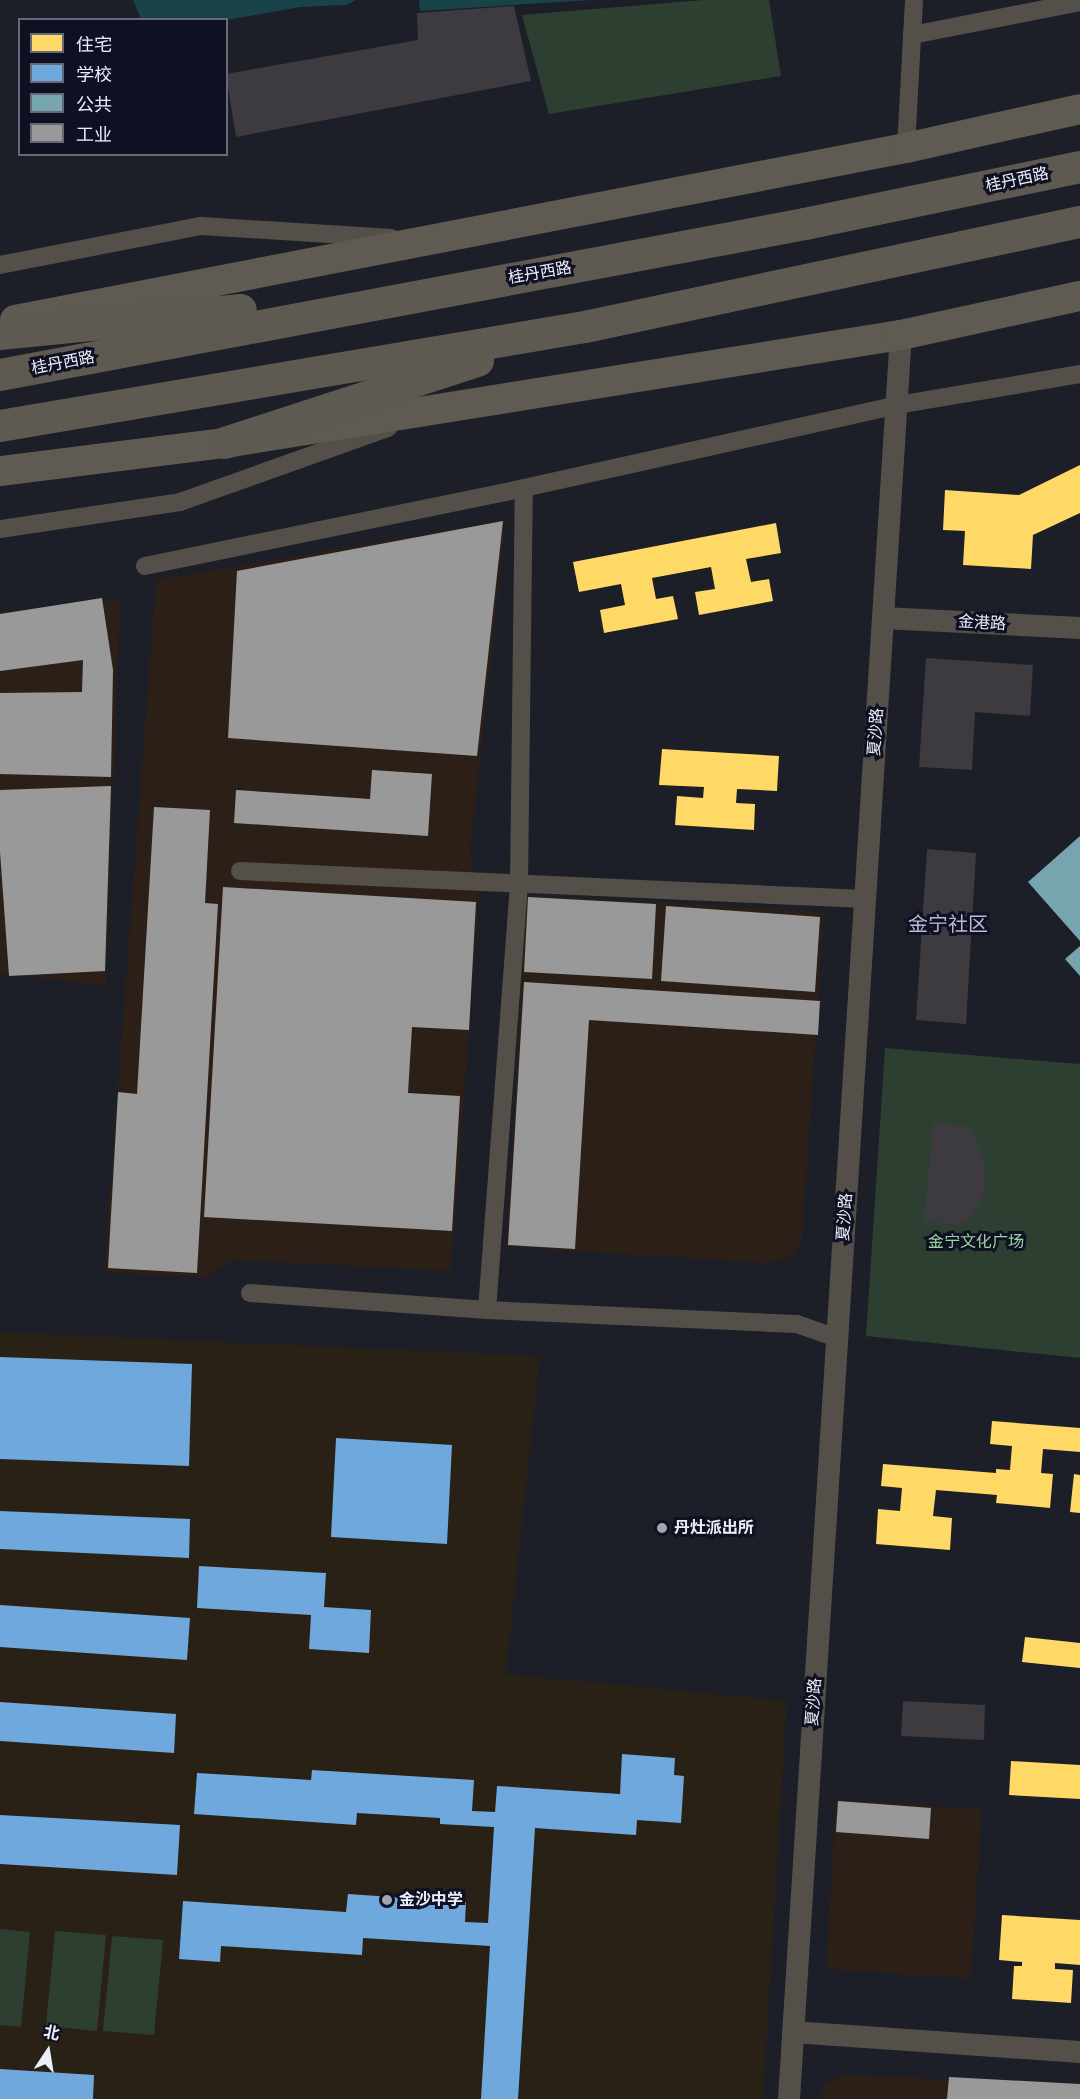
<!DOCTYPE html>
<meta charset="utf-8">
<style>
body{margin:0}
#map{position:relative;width:1080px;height:2099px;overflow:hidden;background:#1c1e28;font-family:"Public Sans","Noto Sans SC",sans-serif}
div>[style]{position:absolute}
.industrial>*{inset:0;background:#2c1f18}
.education>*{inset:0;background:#292115}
.green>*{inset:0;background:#2c3f31}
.water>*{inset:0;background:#184449}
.homes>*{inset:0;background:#ffd966}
.schools>*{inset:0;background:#6fa8dc}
.public>*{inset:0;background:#76a5af}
.industry>*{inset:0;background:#999}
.building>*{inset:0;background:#3d3b3f}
.minor>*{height:18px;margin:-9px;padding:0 9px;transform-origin:9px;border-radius:9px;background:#545049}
.tertiary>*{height:22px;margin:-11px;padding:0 11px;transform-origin:11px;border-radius:11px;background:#545049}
.primary>*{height:30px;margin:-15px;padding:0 15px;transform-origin:15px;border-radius:15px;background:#5f5a52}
.trunk>*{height:32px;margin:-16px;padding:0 16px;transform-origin:16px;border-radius:16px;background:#5e5951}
.dots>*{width:16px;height:16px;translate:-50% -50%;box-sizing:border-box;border:3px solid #0f1122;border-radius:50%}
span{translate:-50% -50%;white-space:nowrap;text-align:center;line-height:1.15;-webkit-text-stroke:6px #0f1122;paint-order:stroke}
.street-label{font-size:16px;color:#ebeefb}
.park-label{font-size:16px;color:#9dd0a4}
.poi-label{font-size:16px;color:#ebeefb;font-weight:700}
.left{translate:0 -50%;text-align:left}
.quarter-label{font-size:20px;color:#b9bcd5}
.legend{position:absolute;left:18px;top:18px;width:210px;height:138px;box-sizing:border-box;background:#0f1122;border:2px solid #676979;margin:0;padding:8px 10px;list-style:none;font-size:18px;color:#ebeefb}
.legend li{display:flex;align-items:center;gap:12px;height:30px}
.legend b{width:30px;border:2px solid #676979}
.north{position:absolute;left:18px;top:2021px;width:60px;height:60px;-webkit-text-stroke:4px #0f1122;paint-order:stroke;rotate:12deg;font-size:16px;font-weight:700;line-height:24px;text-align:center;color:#ebeefb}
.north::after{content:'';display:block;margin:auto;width:21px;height:27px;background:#ebeefb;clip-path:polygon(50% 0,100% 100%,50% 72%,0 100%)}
</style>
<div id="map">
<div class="industrial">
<div style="clip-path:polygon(506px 520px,470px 852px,479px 901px,451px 1271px,232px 1260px,204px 1278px,104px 1272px,156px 580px)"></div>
<div style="clip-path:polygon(120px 600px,106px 986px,0 973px,0 612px)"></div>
<div style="clip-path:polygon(526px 895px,824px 912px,802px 1240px,794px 1255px,769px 1263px,506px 1247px)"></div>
<div style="clip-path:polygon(836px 1800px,982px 1809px,971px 1979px,826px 1969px)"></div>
<div style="clip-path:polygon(843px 2074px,1080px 2087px,1080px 2099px,821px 2099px,822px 2085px)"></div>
</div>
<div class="education">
<div style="clip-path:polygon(0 1332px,540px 1356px,506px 1674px,787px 1701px,763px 2099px,0 2099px)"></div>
</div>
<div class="green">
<div style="clip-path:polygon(703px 0,769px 0,781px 76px,549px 114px,522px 15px)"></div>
<div style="clip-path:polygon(885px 1048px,1080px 1064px,1080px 1358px,866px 1336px)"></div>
<div style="clip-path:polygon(0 1929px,30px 1932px,21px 2027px,0 2025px)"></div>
<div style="clip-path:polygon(55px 1931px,106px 1935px,97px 2031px,46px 2026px)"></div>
<div style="clip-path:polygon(112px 1936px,163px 1940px,154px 2035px,103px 2031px)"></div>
</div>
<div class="water">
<div style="clip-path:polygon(133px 0,356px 0,346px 5px,300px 7px,227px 20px,141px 19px)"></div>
<div style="clip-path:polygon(419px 0,592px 0,420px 11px)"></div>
</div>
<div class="homes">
<div style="clip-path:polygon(1080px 465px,1080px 513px,1033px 535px,1031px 569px,963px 565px,965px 531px,943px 530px,945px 490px,1019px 495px)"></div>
<div style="clip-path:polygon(776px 523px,781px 553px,746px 559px,751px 582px,769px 579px,773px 601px,699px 615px,695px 592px,715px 589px,711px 567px,652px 578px,656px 599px,673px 596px,678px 619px,604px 633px,600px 610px,625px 605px,621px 584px,579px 592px,573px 562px)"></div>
<div style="clip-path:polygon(662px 749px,779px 756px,777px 791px,737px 789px,736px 803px,755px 804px,754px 830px,675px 825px,677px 796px,703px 798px,704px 787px,659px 785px)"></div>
<div style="clip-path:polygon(992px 1421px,1080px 1428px,1080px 1452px,1043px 1449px,1041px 1473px,1053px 1474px,1050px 1508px,996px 1503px,997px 1495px,936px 1490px,933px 1516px,952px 1518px,950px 1550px,876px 1544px,878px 1509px,900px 1511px,902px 1488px,881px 1486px,883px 1464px,996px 1473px,996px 1469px,1010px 1470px,1012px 1446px,990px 1444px)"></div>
<div style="clip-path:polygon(1074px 1474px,1080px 1475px,1080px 1513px,1070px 1512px)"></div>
<div style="clip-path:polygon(1025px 1637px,1080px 1643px,1080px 1668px,1022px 1662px)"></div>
<div style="clip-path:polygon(1011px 1761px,1080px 1765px,1080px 1799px,1009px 1795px)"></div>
<div style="clip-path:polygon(1002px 1915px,1080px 1920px,1080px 1965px,1055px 1963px,1055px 1969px,1073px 1970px,1071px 2003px,1012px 1999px,1014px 1966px,1022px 1966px,1022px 1962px,999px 1960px)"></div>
</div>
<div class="schools">
<div style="clip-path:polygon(0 1357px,192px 1364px,189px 1466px,0 1459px)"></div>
<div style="clip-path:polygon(336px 1438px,452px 1445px,447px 1544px,331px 1537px)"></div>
<div style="clip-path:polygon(0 1511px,190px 1519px,189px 1558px,0 1549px)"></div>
<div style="clip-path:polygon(199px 1566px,326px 1573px,324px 1607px,371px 1610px,369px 1653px,309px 1649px,311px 1615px,197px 1608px)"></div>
<div style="clip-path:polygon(0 1605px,190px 1618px,187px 1660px,0 1647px)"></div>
<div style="clip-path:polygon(0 1702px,176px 1714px,174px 1753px,0 1741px)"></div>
<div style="clip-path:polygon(622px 1754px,675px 1758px,674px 1775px,684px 1776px,681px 1823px,637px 1820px,636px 1835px,535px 1828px,518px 2099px,481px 2099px,490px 1946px,363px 1938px,362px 1955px,221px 1946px,220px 1962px,179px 1959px,183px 1901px,346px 1912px,348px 1894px,466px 1902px,465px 1922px,488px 1923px,494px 1827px,440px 1824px,440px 1818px,357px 1813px,356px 1825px,194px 1814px,197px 1773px,311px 1780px,312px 1770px,474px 1780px,472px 1811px,495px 1812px,497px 1786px,620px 1794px)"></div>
<div style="clip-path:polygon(0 1815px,180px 1825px,177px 1875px,0 1864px)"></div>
<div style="clip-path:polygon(0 2069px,94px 2075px,93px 2099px,0 2099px)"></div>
</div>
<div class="public">
<div style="clip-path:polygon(1080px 836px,1080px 941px,1028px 882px)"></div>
<div style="clip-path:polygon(1080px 946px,1080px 976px,1065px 959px)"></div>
</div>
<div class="industry">
<div style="clip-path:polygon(503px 521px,477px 756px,228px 738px,237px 571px)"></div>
<div style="clip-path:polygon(102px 598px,113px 670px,111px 777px,0 774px,0 693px,82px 692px,83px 660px,0 671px,0 614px)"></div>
<div style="clip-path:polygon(372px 770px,432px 774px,428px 836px,234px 823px,236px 790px,370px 799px)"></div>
<div style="clip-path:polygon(111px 786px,105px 971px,9px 976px,0 852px,0 790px)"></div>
<div style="clip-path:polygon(154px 807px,210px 810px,205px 903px,218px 904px,197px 1273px,108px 1268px,118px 1092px,137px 1094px)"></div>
<div style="clip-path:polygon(223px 887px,476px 902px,469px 1030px,412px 1027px,408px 1093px,460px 1096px,452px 1231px,204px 1217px)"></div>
<div style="clip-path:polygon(528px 897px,656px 904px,652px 979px,524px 972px)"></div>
<div style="clip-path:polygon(666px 906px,820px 917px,815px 992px,661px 981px)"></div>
<div style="clip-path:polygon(524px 982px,820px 1001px,818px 1035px,589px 1020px,575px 1249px,508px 1245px)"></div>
<div style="clip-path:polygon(838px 1801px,931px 1808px,929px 1839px,836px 1832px)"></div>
<div style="clip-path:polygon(949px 2077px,1080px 2084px,1080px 2099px,947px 2099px)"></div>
</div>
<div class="building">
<div style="clip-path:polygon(514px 6px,531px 81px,236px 137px,226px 74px,418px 40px,417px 13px)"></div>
<div style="clip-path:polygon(926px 658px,1033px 665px,1030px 716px,975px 712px,972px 770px,919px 767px)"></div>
<div style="clip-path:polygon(927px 849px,976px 853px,966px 1024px,916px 1020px)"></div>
<div style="clip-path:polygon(933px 1123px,970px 1127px,985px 1162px,985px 1192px,973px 1216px,961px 1225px,924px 1222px)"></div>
<div style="clip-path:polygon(903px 1701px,985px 1705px,984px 1740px,901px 1736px)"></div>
</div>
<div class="minor">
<div style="left:912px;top:35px;width:171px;rotate:-11.1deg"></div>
<div style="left:906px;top:148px;width:148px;rotate:-86.9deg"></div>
<div style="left:0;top:265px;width:205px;rotate:-11deg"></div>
<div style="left:201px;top:226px;width:191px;rotate:3.6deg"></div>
<div style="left:0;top:529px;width:182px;rotate:-8.5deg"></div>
<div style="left:180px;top:502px;width:221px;rotate:-19.6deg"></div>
<div style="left:145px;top:566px;width:387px;rotate:-11.6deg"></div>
<div style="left:524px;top:488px;width:382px;rotate:-12.5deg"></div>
<div style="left:897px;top:405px;width:186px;rotate:-9.6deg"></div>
<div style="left:240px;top:871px;width:626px;rotate:2.57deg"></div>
<div style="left:250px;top:1293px;width:238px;rotate:4.1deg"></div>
<div style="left:487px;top:1310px;width:310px;rotate:2.6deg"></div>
<div style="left:797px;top:1324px;width:42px;rotate:19.3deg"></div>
<div style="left:487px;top:1310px;width:427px;rotate:-85.7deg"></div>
<div style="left:519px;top:884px;width:396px;rotate:-89.3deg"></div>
</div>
<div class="tertiary">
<div style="left:883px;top:618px;width:197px;rotate:2.9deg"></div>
<div style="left:793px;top:2032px;width:288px;rotate:4deg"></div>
<div style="left:789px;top:2099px;width:1768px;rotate:-86.37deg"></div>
</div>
<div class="primary">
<div style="left:15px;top:320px;width:907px;rotate:-10.93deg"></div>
<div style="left:906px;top:148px;width:178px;rotate:-12.6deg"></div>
<div style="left:0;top:471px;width:227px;rotate:-7.1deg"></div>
<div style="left:225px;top:443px;width:685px;rotate:-9.08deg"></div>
<div style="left:901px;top:335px;width:183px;rotate:-12.3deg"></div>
</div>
<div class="trunk">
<div style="left:0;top:334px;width:242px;rotate:-5.7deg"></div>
<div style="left:0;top:375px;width:819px;rotate:-10.62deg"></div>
<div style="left:805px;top:224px;width:281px;rotate:-11.7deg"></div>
<div style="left:0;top:426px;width:593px;rotate:-9.61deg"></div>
<div style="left:585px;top:327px;width:506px;rotate:-11.98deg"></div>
<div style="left:225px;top:443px;width:266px;rotate:-18deg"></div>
</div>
<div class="dots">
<div style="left:662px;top:1528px;background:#a3a5b1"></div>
<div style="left:387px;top:1900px;background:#a3a5b1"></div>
</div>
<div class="street-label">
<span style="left:1017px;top:180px;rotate:-12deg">桂丹西路</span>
<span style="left:540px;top:273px;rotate:-10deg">桂丹西路</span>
<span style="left:63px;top:363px;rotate:-11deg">桂丹西路</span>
<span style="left:982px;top:623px;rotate:3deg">金港路</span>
<span style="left:876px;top:732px;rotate:-86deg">夏沙路</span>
<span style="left:845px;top:1217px;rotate:-86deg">夏沙路</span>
<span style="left:814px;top:1702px;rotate:-86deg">夏沙路</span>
</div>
<div class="park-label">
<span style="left:976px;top:1242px">金宁文化广场</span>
</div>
<div class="poi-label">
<span class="left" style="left:674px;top:1528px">丹灶派出所</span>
<span class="left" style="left:399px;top:1900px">金沙中学</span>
</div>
<div class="quarter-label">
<span style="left:948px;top:924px">金宁社区</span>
</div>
<ul class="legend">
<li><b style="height:16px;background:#ffd966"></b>住宅</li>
<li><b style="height:16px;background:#6fa8dc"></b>学校</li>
<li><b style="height:16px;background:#76a5af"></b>公共</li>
<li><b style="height:16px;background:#999"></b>工业</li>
</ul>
<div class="north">北</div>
</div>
